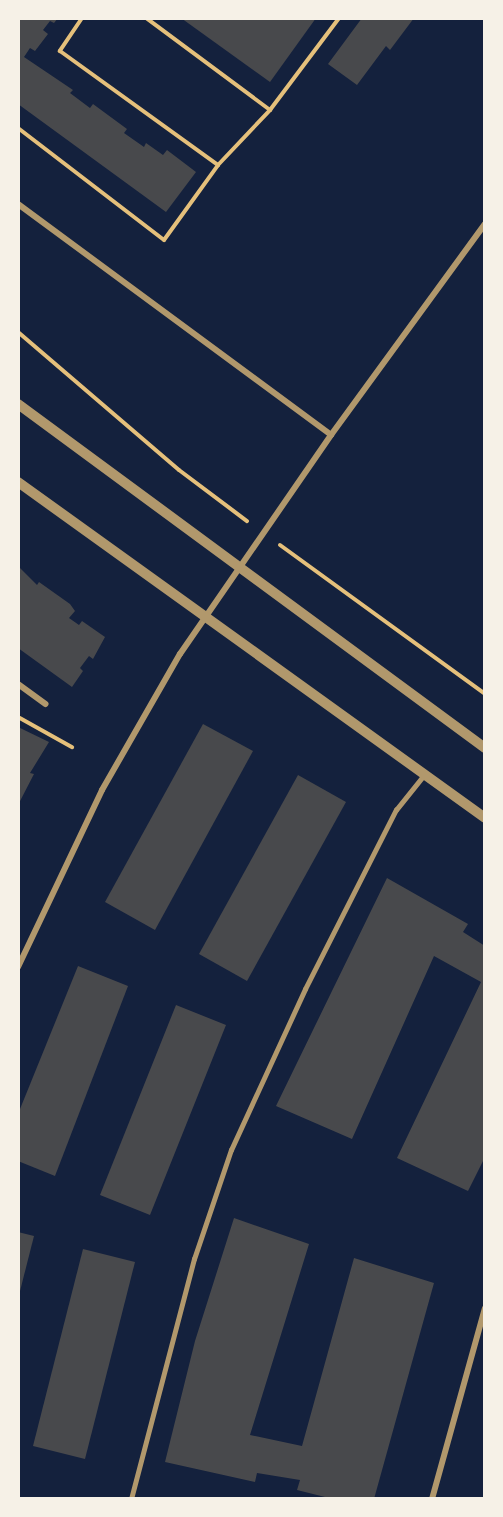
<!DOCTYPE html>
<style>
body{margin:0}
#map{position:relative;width:503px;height:1517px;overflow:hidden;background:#14213d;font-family:"Noto Sans",sans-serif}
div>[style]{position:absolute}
.building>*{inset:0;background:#48494c}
.path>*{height:4px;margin:-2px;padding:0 2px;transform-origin:2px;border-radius:2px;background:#e5c07b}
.service>*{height:4.5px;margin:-2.25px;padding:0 2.25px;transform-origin:2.25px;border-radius:2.25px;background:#b1986c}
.minor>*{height:6px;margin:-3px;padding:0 3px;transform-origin:3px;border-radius:3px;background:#b1986c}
.tertiary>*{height:10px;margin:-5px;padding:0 5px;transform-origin:5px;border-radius:5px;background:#b1986c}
span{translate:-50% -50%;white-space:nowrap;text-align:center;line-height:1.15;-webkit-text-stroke:4.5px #f6f1e7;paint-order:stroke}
.frame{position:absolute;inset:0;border:20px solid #f6f1e7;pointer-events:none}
</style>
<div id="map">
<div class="building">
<div style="clip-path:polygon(18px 18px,58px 18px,54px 23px,50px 21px,43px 30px,48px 34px,35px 51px,30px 48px,24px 57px,73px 90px,70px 93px,90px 108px,93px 104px,127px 129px,124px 133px,144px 147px,146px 143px,163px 155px,167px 150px,196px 172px,166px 212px,18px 104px)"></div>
<div style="clip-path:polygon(181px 18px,316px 18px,270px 82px)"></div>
<div style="clip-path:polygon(362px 18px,414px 18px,390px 50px,386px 46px,357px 85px,328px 64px)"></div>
<div style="clip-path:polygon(18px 566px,37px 585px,39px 582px,70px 604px,75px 611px,69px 618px,79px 625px,82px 621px,105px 637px,93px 659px,89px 656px,80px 668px,83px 671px,72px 687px,18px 648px)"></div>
<div style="clip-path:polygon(203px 724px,253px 751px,155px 930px,105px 902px)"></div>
<div style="clip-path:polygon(18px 727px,49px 742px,30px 773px,34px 774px,18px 805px)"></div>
<div style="clip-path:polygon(298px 775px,346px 802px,247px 981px,199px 954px)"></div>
<div style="clip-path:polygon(387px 878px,468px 924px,463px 932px,485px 946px,485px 1157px,468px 1191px,397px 1158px,481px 982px,434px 956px,352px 1139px,276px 1106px)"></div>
<div style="clip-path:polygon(78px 966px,128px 986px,55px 1176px,18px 1161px,18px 1114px)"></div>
<div style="clip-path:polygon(176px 1005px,226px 1025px,150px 1215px,100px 1195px)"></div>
<div style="clip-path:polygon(234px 1218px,309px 1244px,250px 1435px,302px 1446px,354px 1258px,434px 1283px,374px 1499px,333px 1499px,297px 1490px,300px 1480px,257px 1473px,255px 1482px,165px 1462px,195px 1341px)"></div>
<div style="clip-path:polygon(18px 1232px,34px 1236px,19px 1295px,18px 1295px)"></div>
<div style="clip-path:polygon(83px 1249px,135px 1262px,85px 1459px,33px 1446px)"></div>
</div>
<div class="path">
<div style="left:82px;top:18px;width:40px;rotate:124deg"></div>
<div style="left:60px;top:51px;width:195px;rotate:35.8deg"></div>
<div style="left:218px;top:165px;width:76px;rotate:-46.6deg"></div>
<div style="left:270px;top:110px;width:154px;rotate:-143.4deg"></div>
<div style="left:270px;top:110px;width:115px;rotate:-53.1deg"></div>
<div style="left:18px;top:128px;width:184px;rotate:37.5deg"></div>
<div style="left:164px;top:240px;width:92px;rotate:-54.2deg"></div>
<div style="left:18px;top:332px;width:212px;rotate:40.6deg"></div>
<div style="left:179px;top:470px;width:85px;rotate:36.9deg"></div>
<div style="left:280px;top:545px;width:253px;rotate:36deg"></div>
<div style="left:18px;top:717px;width:62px;rotate:29.1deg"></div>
</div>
<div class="service">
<div style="left:131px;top:1499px;width:248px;rotate:-75.3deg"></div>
<div style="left:194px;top:1259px;width:115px;rotate:-71.3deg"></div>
<div style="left:231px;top:1150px;width:177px;rotate:-65.3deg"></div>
<div style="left:305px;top:989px;width:201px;rotate:-63.1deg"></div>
<div style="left:396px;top:810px;width:45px;rotate:-51.3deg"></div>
</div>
<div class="minor">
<div style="left:18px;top:204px;width:389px;rotate:36.4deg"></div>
<div style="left:18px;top:684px;width:34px;rotate:36deg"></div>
<div style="left:18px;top:967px;width:196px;rotate:-64.6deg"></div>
<div style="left:102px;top:790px;width:157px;rotate:-60.2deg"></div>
<div style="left:180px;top:654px;width:266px;rotate:-55.4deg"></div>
<div style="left:331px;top:435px;width:261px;rotate:-53.9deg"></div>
<div style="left:432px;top:1499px;width:198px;rotate:-74.5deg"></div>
</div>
<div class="tertiary">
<div style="left:18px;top:404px;width:580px;rotate:36.38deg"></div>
<div style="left:18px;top:482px;width:575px;rotate:35.73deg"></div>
</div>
<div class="frame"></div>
</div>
